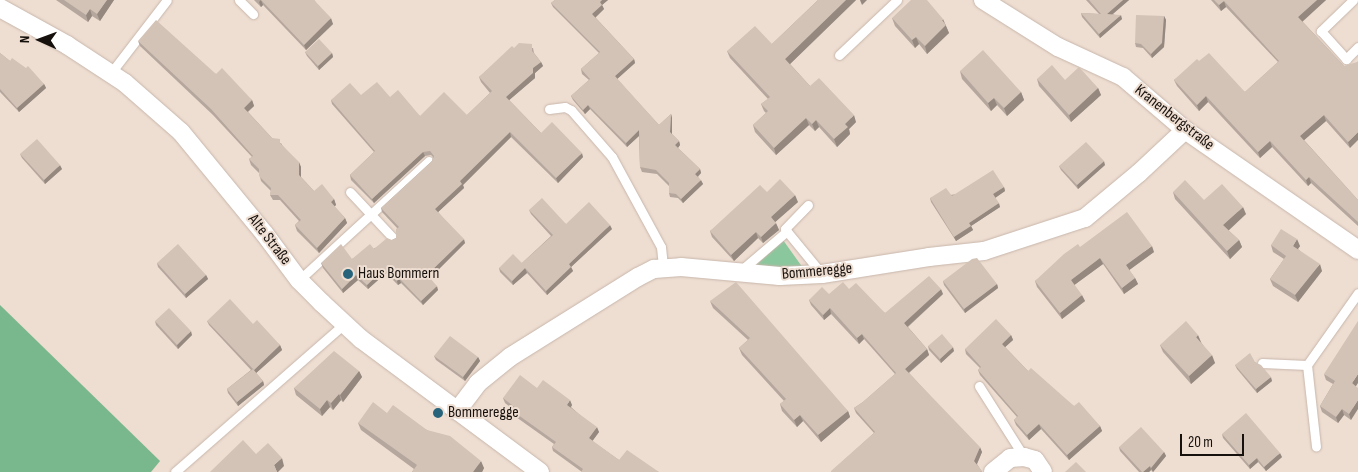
<!DOCTYPE html>
<meta charset="utf-8">
<style>
body{margin:0}
#map{position:relative;width:1358px;height:472px;overflow:hidden;background:#eeddd1;font-family:"Sofia Sans Condensed",sans-serif}
div>[style]{position:absolute}
.green>*{inset:0;background:#8bc79d}
.forest>*{inset:0;background:#79b78c}
.roads{filter:drop-shadow(0 0 1px #c7b6ab) drop-shadow(0 0 1px #c7b6ab)}
.service>*{height:9px;margin:-4.5px;padding:0 4.5px;transform-origin:4.5px;border-radius:4.5px;background:#fff}
.minor>*{height:18px;margin:-9px;padding:0 9px;transform-origin:9px;border-radius:9px;background:#fff}
.wall>*{inset:0;background:#b5a79d}
.shaded-wall>*{inset:0;background:#94887f}
.building>*{inset:0;background:#d3c2b6}
.dots>*{width:14px;height:14px;translate:-50% -50%;box-sizing:border-box;border:2px solid #eeddd1;border-radius:50%}
span{translate:-50% -50%;white-space:nowrap;text-align:center;line-height:1.15;-webkit-text-stroke:4px #eeddd1;paint-order:stroke}
.street-label{font-size:16px;color:#17110d}
.poi-label{font-size:16px;color:#17110d}
.left{translate:0 -50%;text-align:left}
.north{position:absolute;left:15px;top:15px;width:50px;height:50px;-webkit-text-stroke:4px #eeddd1;paint-order:stroke;rotate:272deg;font-size:14px;font-weight:700;line-height:20px;text-align:center;color:#17110d}
.north::after{content:'';display:block;margin:auto;width:18px;height:22px;background:#17110d;clip-path:polygon(50% 0,100% 100%,50% 72%,0 100%)}
.scale{position:absolute;left:1180px;top:434px;width:64px;height:22px;box-sizing:border-box;border:2px solid #17110d;border-top:0;padding-left:6px;font-size:15px;line-height:18px;white-space:nowrap;color:#17110d;-webkit-text-stroke:4px #eeddd1;paint-order:stroke}
</style>
<div id="map">
<div class="green">
<div style="clip-path:polygon(783px 240px,803px 268px,752px 269px)"></div>
</div>
<div class="forest">
<div style="clip-path:polygon(0 305px,160px 461px,151px 472px,0 472px)"></div>
</div>
<div class="roads">
<div class="service">
<div style="left:239px;top:0;width:20px;rotate:45deg"></div>
<div style="left:1353px;top:0;width:45px;rotate:135.9deg"></div>
<div style="left:1321px;top:31px;width:38px;rotate:48deg"></div>
<div style="left:1346px;top:59px;width:17px;rotate:-45deg"></div>
<div style="left:839px;top:55px;width:80px;rotate:-43.5deg"></div>
<div style="left:110px;top:74px;width:93px;rotate:-52.4deg"></div>
<div style="left:549px;top:109px;width:16px;rotate:-7deg"></div>
<div style="left:565px;top:107px;width:7px;rotate:27deg"></div>
<div style="left:571px;top:110px;width:62px;rotate:48.9deg"></div>
<div style="left:612px;top:157px;width:102px;rotate:61.4deg"></div>
<div style="left:661px;top:247px;width:20px;rotate:84deg"></div>
<div style="left:350px;top:192px;width:63px;rotate:46.9deg"></div>
<div style="left:808px;top:205px;width:33px;rotate:134deg"></div>
<div style="left:785px;top:229px;width:58px;rotate:50.6deg"></div>
<div style="left:739px;top:272px;width:63px;rotate:-40.5deg"></div>
<div style="left:299px;top:280px;width:176px;rotate:-42.5deg"></div>
<div style="left:1262px;top:363px;width:45px;rotate:2.5deg"></div>
<div style="left:1307px;top:365px;width:88px;rotate:-54.7deg"></div>
<div style="left:1307px;top:365px;width:82px;rotate:83.7deg"></div>
<div style="left:979px;top:386px;width:84px;rotate:57.6deg"></div>
<div style="left:175px;top:472px;width:226px;rotate:-41.2deg"></div>
</div>
<div class="minor">
<div style="left:983px;top:0;width:89px;rotate:32.1deg"></div>
<div style="left:1058px;top:47px;width:72px;rotate:24.8deg"></div>
<div style="left:1123px;top:77px;width:82px;rotate:40.5deg"></div>
<div style="left:1185px;top:130px;width:211px;rotate:34.7deg"></div>
<div style="left:0;top:8px;width:77px;rotate:28.9deg"></div>
<div style="left:67px;top:45px;width:69px;rotate:33.2deg"></div>
<div style="left:125px;top:83px;width:74px;rotate:41.2deg"></div>
<div style="left:181px;top:132px;width:131px;rotate:50.6deg"></div>
<div style="left:264px;top:233px;width:59px;rotate:53.3deg"></div>
<div style="left:299px;top:280px;width:33px;rotate:45deg"></div>
<div style="left:322px;top:303px;width:53px;rotate:42.7deg"></div>
<div style="left:361px;top:339px;width:223px;rotate:36.6deg"></div>
<div style="left:457px;top:411px;width:35px;rotate:-53deg"></div>
<div style="left:478px;top:383px;width:41px;rotate:-39.1deg"></div>
<div style="left:510px;top:357px;width:151px;rotate:-32deg"></div>
<div style="left:638px;top:277px;width:18px;rotate:-27deg"></div>
<div style="left:654px;top:269px;width:27px;rotate:-4deg"></div>
<div style="left:681px;top:267px;width:99px;rotate:5.2deg"></div>
<div style="left:780px;top:276px;width:42px;rotate:-2.7deg"></div>
<div style="left:822px;top:274px;width:108px;rotate:-9deg"></div>
<div style="left:929px;top:257px;width:55px;rotate:-6.2deg"></div>
<div style="left:984px;top:251px;width:106px;rotate:-18.1deg"></div>
<div style="left:1085px;top:218px;width:70px;rotate:-39.8deg"></div>
<div style="left:1139px;top:173px;width:63px;rotate:-43.1deg"></div>
<div style="left:993px;top:472px;width:22px;rotate:-39deg"></div>
<div style="left:1010px;top:458px;width:14px;rotate:-4deg"></div>
<div style="left:1024px;top:457px;width:11px;rotate:15deg"></div>
<div style="left:1035px;top:460px;width:14px;rotate:56deg"></div>
</div>
</div>
<div class="wall">
<div style="clip-path:polygon(56px 0,114px 0,100px 21px,92px 16px,88px 22px)"></div>
<div style="clip-path:polygon(254px 0,314px 0,333px 24px,306px 50px,263px 5px,261px 7px)"></div>
<div style="clip-path:polygon(555px 0,608px 0,602px 5px,604px 9px,595px 17px,634px 59px,635px 63px,617px 79px,659px 125px,671px 114px,672px 118px,672px 134px,679px 141px,680px 145px,678px 148px,700px 169px,701px 173px,698px 177px,703px 184px,683px 203px,678px 198px,670px 197px,669px 193px,669px 186px,657px 174px,642px 172px,640px 167px,639px 136px,627px 147px,590px 109px,585px 114px,573px 100px,571px 96px,589px 80px,582px 74px,581px 69px,599px 53px,553px 7px,551px 3px)"></div>
<div style="clip-path:polygon(818px 0,856px 0,790px 64px,810px 86px,856px 122px,849px 129px,850px 134px,837px 147px,819px 127px,815px 131px,809px 125px,776px 155px,755px 132px,753px 125px,766px 113px,764px 111px,761px 104px,768px 99px,730px 58px,727px 51px,772px 44px)"></div>
<div style="clip-path:polygon(1086px 0,1129px 0,1113px 14px,1122px 19px,1100px 38px,1082px 17px,1081px 13px,1099px 14px)"></div>
<div style="clip-path:polygon(1211px 0,1326px 0,1302px 21px,1344px 66px,1350px 148px,1326px 121px,1304px 140px,1358px 200px,1358px 226px,1311px 183px,1308px 186px,1272px 147px,1260px 158px,1208px 102px,1199px 111px,1177px 86px,1174px 80px,1199px 61px,1245px 92px,1278px 62px,1226px 7px,1221px 11px)"></div>
<div style="clip-path:polygon(1164px 16px,1166px 20px,1164px 47px,1152px 58px,1143px 48px,1136px 47px,1135px 43px)"></div>
<div style="clip-path:polygon(892px 18px,945px 24px,949px 33px,927px 54px,919px 44px,915px 48px,895px 26px)"></div>
<div style="clip-path:polygon(138px 41px,216px 74px,252px 100px,254px 106px,248px 112px,272px 138px,282px 144px,282px 145px,301px 167px,301px 177px,314px 191px,334px 199px,336px 205px,334px 206px,345px 218px,347px 223px,319px 253px,297px 231px,295px 225px,299px 221px,280px 200px,273px 200px,270px 195px,271px 191px,261px 181px,259px 173px,251px 165px,249px 159px,252px 157px,213px 115px,140px 46px)"></div>
<div style="clip-path:polygon(514px 48px,533px 48px,534px 53px,541px 62px,543px 66px,535px 73px,535px 78px,509px 100px,541px 133px,583px 157px,558px 183px,511px 137px,463px 185px,464px 188px,438px 212px,465px 243px,430px 278px,438px 290px,423px 305px,401px 283px,398px 285px,386px 273px,368px 289px,358px 280px,343px 293px,323px 268px,321px 263px,352px 259px,396px 238px,397px 228px,382px 212px,381px 208px,432px 161px,433px 157px,431px 155px,425px 156px,374px 203px,351px 180px,350px 175px,374px 152px,332px 104px,331px 100px,361px 95px,390px 97px,420px 116px,467px 115px,490px 93px,481px 82px,479px 77px)"></div>
<div style="clip-path:polygon(305px 52px,332px 53px,333px 57px,319px 70px,307px 56px)"></div>
<div style="clip-path:polygon(0 53px,10px 61px,44px 84px,46px 88px,19px 112px,0 92px)"></div>
<div style="clip-path:polygon(960px 71px,1021px 92px,1024px 100px,1007px 116px,997px 105px,991px 111px,962px 79px)"></div>
<div style="clip-path:polygon(1037px 79px,1098px 88px,1101px 95px,1071px 122px,1039px 86px)"></div>
<div style="clip-path:polygon(20px 154px,62px 169px,45px 184px,22px 158px)"></div>
<div style="clip-path:polygon(1105px 165px,1078px 189px,1061px 170px,1059px 166px)"></div>
<div style="clip-path:polygon(1004px 187px,1005px 191px,995px 198px,1000px 207px,971px 226px,973px 230px,956px 241px,931px 202px,930px 198px)"></div>
<div style="clip-path:polygon(767px 192px,798px 202px,775px 222px,779px 230px,763px 243px,758px 238px,734px 261px,712px 237px,710px 231px)"></div>
<div style="clip-path:polygon(1173px 192px,1246px 214px,1228px 230px,1239px 240px,1242px 247px,1230px 259px,1175px 199px)"></div>
<div style="clip-path:polygon(529px 210px,566px 224px,612px 229px,571px 267px,573px 271px,547px 295px,527px 273px,513px 285px,500px 272px,499px 268px,522px 263px,551px 236px,531px 214px)"></div>
<div style="clip-path:polygon(1271px 245px,1300px 246px,1298px 249px,1322px 271px,1298px 302px,1273px 286px,1270px 279px,1284px 259px,1273px 252px)"></div>
<div style="clip-path:polygon(1080px 247px,1154px 252px,1129px 270px,1135px 278px,1138px 284px,1124px 294px,1103px 264px,1074px 285px,1085px 301px,1062px 319px,1037px 287px,1035px 281px)"></div>
<div style="clip-path:polygon(157px 263px,206px 275px,208px 279px,186px 298px,158px 267px)"></div>
<div style="clip-path:polygon(943px 281px,997px 284px,998px 288px,965px 313px,944px 285px)"></div>
<div style="clip-path:polygon(849px 289px,885px 313px,943px 294px,908px 327px,927px 349px,929px 355px,909px 373px,982px 452px,977px 464px,982px 472px,831px 472px,874px 433px,856px 413px,854px 408px,863px 402px,895px 374px,864px 339px,859px 344px,831px 314px,824px 320px,811px 305px,809px 300px)"></div>
<div style="clip-path:polygon(710px 301px,848px 411px,850px 417px,821px 442px,803px 421px,797px 427px,782px 411px,780px 404px,784px 401px,742px 355px,739px 348px,748px 340px,713px 308px)"></div>
<div style="clip-path:polygon(155px 321px,192px 335px,178px 349px,156px 325px)"></div>
<div style="clip-path:polygon(207px 321px,253px 324px,280px 345px,282px 350px,256px 373px,263px 381px,264px 385px,238px 406px,228px 393px,227px 389px,251px 370px,209px 325px)"></div>
<div style="clip-path:polygon(1011px 335px,1013px 340px,1005px 347px,1028px 371px,1100px 426px,1102px 431px,1069px 460px,1041px 429px,1029px 440px,1016px 425px,1014px 420px,1017px 417px,980px 375px,978px 370px,980px 368px,966px 354px,965px 349px)"></div>
<div style="clip-path:polygon(1201px 342px,1215px 363px,1191px 384px,1163px 352px,1160px 345px)"></div>
<div style="clip-path:polygon(928px 346px,954px 351px,941px 363px,929px 350px)"></div>
<div style="clip-path:polygon(434px 356px,478px 357px,480px 361px,465px 381px,436px 360px)"></div>
<div style="clip-path:polygon(1255px 362px,1272px 381px,1257px 393px,1237px 369px,1235px 365px)"></div>
<div style="clip-path:polygon(359px 371px,362px 377px,343px 402px,341px 400px,333px 410px,330px 407px,322px 416px,296px 395px,294px 388px)"></div>
<div style="clip-path:polygon(1324px 374px,1356px 386px,1351px 420px,1344px 415px,1338px 423px,1322px 412px,1320px 406px,1333px 384px,1326px 380px)"></div>
<div style="clip-path:polygon(537px 388px,572px 405px,571px 407px,599px 432px,592px 441px,619px 460px,659px 472px,582px 472px,553px 451px,552px 447px,554px 444px,516px 417px,514px 412px,515px 411px,505px 403px,503px 398px)"></div>
<div style="clip-path:polygon(387px 413px,427px 430px,484px 468px,482px 472px,412px 472px,414px 469px,361px 430px,358px 423px)"></div>
<div style="clip-path:polygon(1222px 434px,1282px 457px,1266px 471px,1258px 462px,1250px 469px,1223px 438px)"></div>
<div style="clip-path:polygon(1119px 447px,1164px 452px,1166px 456px,1153px 472px,1151px 470px,1149px 472px,1139px 472px,1120px 451px)"></div>
</div>
<div class="shaded-wall">
<div style="clip-path:polygon(107px 0,114px 0,100px 21px,97px 14px)"></div>
<div style="clip-path:polygon(261px 0,263px 5px,261px 7px,259px 2px)"></div>
<div style="clip-path:polygon(602px 0,608px 0,602px 5px,604px 9px,594px 19px,592px 14px,600px 2px)"></div>
<div style="clip-path:polygon(846px 0,856px 0,788px 66px,785px 59px)"></div>
<div style="clip-path:polygon(860px 0,867px 0,862px 5px)"></div>
<div style="clip-path:polygon(1123px 0,1129px 0,1108px 18px,1107px 14px)"></div>
<div style="clip-path:polygon(1317px 0,1326px 0,1301px 23px,1298px 17px)"></div>
<div style="clip-path:polygon(1224px 1px,1226px 7px,1221px 11px,1219px 5px)"></div>
<div style="clip-path:polygon(90px 9px,92px 16px,88px 22px,86px 15px)"></div>
<div style="clip-path:polygon(1121px 15px,1122px 19px,1100px 38px,1099px 34px)"></div>
<div style="clip-path:polygon(1164px 16px,1166px 20px,1164px 47px,1152px 58px,1151px 54px)"></div>
<div style="clip-path:polygon(331px 18px,333px 24px,306px 50px,304px 45px)"></div>
<div style="clip-path:polygon(943px 19px,949px 33px,927px 54px,925px 46px)"></div>
<div style="clip-path:polygon(916px 37px,919px 44px,915px 48px,912px 40px)"></div>
<div style="clip-path:polygon(332px 53px,333px 57px,319px 70px,318px 66px)"></div>
<div style="clip-path:polygon(634px 59px,635px 63px,616px 80px,615px 76px)"></div>
<div style="clip-path:polygon(541px 62px,543px 66px,535px 73px,535px 78px,507px 102px,506px 97px,533px 68px)"></div>
<div style="clip-path:polygon(44px 84px,46px 88px,19px 112px,17px 108px)"></div>
<div style="clip-path:polygon(1098px 88px,1101px 95px,1071px 122px,1069px 115px)"></div>
<div style="clip-path:polygon(1021px 92px,1024px 100px,1007px 116px,1004px 108px)"></div>
<div style="clip-path:polygon(1206px 96px,1208px 102px,1199px 111px,1197px 105px)"></div>
<div style="clip-path:polygon(994px 98px,997px 105px,991px 111px,988px 103px)"></div>
<div style="clip-path:polygon(252px 100px,254px 106px,246px 113px,244px 108px)"></div>
<div style="clip-path:polygon(588px 105px,590px 109px,585px 114px,583px 110px)"></div>
<div style="clip-path:polygon(671px 114px,672px 118px,672px 137px,670px 132px)"></div>
<div style="clip-path:polygon(854px 115px,856px 122px,849px 129px,850px 134px,837px 147px,834px 139px,845px 124px)"></div>
<div style="clip-path:polygon(1324px 115px,1326px 121px,1302px 142px,1300px 136px)"></div>
<div style="clip-path:polygon(806px 118px,809px 125px,776px 155px,774px 148px)"></div>
<div style="clip-path:polygon(816px 120px,819px 127px,815px 131px,812px 124px)"></div>
<div style="clip-path:polygon(639px 130px,641px 134px,627px 147px,626px 143px)"></div>
<div style="clip-path:polygon(510px 132px,511px 137px,463px 185px,464px 188px,436px 214px,435px 209px,460px 181px)"></div>
<div style="clip-path:polygon(1358px 132px,1358px 140px,1350px 148px,1348px 142px)"></div>
<div style="clip-path:polygon(679px 141px,680px 145px,677px 149px,675px 145px)"></div>
<div style="clip-path:polygon(1270px 141px,1272px 147px,1260px 158px,1258px 152px)"></div>
<div style="clip-path:polygon(423px 152px,425px 156px,374px 203px,372px 199px)"></div>
<div style="clip-path:polygon(582px 153px,583px 157px,558px 183px,556px 178px)"></div>
<div style="clip-path:polygon(1104px 161px,1105px 165px,1078px 189px,1077px 185px)"></div>
<div style="clip-path:polygon(299px 162px,301px 167px,301px 181px,299px 175px)"></div>
<div style="clip-path:polygon(60px 165px,62px 169px,45px 184px,44px 180px)"></div>
<div style="clip-path:polygon(700px 169px,701px 173px,696px 178px,695px 174px)"></div>
<div style="clip-path:polygon(1309px 177px,1311px 183px,1308px 186px,1306px 180px)"></div>
<div style="clip-path:polygon(701px 180px,703px 184px,683px 203px,681px 199px)"></div>
<div style="clip-path:polygon(1004px 187px,1005px 191px,995px 198px,993px 194px)"></div>
<div style="clip-path:polygon(795px 195px,798px 202px,773px 224px,771px 217px)"></div>
<div style="clip-path:polygon(334px 199px,336px 205px,333px 208px,331px 202px)"></div>
<div style="clip-path:polygon(999px 203px,1000px 207px,971px 226px,973px 230px,956px 241px,954px 237px,969px 223px)"></div>
<div style="clip-path:polygon(1243px 207px,1246px 214px,1226px 233px,1223px 225px)"></div>
<div style="clip-path:polygon(345px 218px,347px 223px,319px 253px,317px 248px)"></div>
<div style="clip-path:polygon(776px 223px,779px 230px,763px 243px,761px 237px)"></div>
<div style="clip-path:polygon(610px 225px,612px 229px,571px 267px,573px 271px,547px 295px,546px 291px,569px 264px)"></div>
<div style="clip-path:polygon(756px 232px,758px 238px,734px 261px,731px 255px)"></div>
<div style="clip-path:polygon(464px 239px,465px 243px,428px 280px,427px 275px)"></div>
<div style="clip-path:polygon(1297px 239px,1300px 246px,1295px 253px,1293px 246px)"></div>
<div style="clip-path:polygon(1239px 240px,1242px 247px,1230px 259px,1227px 251px)"></div>
<div style="clip-path:polygon(1152px 246px,1154px 252px,1128px 271px,1126px 265px)"></div>
<div style="clip-path:polygon(1100px 258px,1103px 264px,1073px 286px,1071px 280px)"></div>
<div style="clip-path:polygon(1320px 264px,1322px 271px,1298px 302px,1295px 295px)"></div>
<div style="clip-path:polygon(525px 268px,527px 273px,513px 285px,512px 281px)"></div>
<div style="clip-path:polygon(384px 269px,386px 273px,368px 289px,367px 285px)"></div>
<div style="clip-path:polygon(206px 275px,208px 279px,186px 298px,185px 294px)"></div>
<div style="clip-path:polygon(356px 275px,358px 280px,343px 293px,342px 289px)"></div>
<div style="clip-path:polygon(399px 278px,401px 283px,398px 285px,397px 281px)"></div>
<div style="clip-path:polygon(1135px 278px,1138px 284px,1124px 294px,1122px 288px)"></div>
<div style="clip-path:polygon(997px 284px,998px 288px,965px 313px,964px 309px)"></div>
<div style="clip-path:polygon(437px 286px,438px 290px,423px 305px,421px 301px)"></div>
<div style="clip-path:polygon(941px 289px,943px 294px,906px 328px,904px 323px)"></div>
<div style="clip-path:polygon(1082px 295px,1085px 301px,1062px 319px,1060px 313px)"></div>
<div style="clip-path:polygon(830px 308px,831px 314px,824px 320px,823px 315px)"></div>
<div style="clip-path:polygon(191px 331px,192px 335px,178px 349px,177px 345px)"></div>
<div style="clip-path:polygon(862px 334px,864px 339px,859px 344px,857px 338px)"></div>
<div style="clip-path:polygon(1011px 335px,1013px 340px,1003px 349px,1002px 344px)"></div>
<div style="clip-path:polygon(1198px 335px,1201px 342px,1198px 345px,1196px 337px)"></div>
<div style="clip-path:polygon(280px 345px,282px 350px,255px 374px,254px 370px)"></div>
<div style="clip-path:polygon(953px 347px,954px 351px,941px 363px,940px 359px)"></div>
<div style="clip-path:polygon(927px 349px,929px 355px,907px 374px,905px 369px)"></div>
<div style="clip-path:polygon(1212px 355px,1215px 363px,1191px 384px,1189px 376px)"></div>
<div style="clip-path:polygon(478px 357px,480px 361px,465px 381px,463px 377px)"></div>
<div style="clip-path:polygon(359px 371px,362px 377px,343px 402px,340px 395px)"></div>
<div style="clip-path:polygon(1358px 374px,1358px 383px,1354px 389px,1352px 383px)"></div>
<div style="clip-path:polygon(1271px 377px,1272px 381px,1257px 393px,1256px 389px)"></div>
<div style="clip-path:polygon(263px 381px,264px 385px,238px 406px,237px 402px)"></div>
<div style="clip-path:polygon(339px 394px,341px 400px,333px 410px,331px 403px)"></div>
<div style="clip-path:polygon(327px 400px,330px 407px,322px 416px,320px 409px)"></div>
<div style="clip-path:polygon(570px 400px,572px 405px,569px 410px,567px 405px)"></div>
<div style="clip-path:polygon(1358px 400px,1358px 409px,1351px 420px,1349px 414px)"></div>
<div style="clip-path:polygon(1342px 409px,1344px 415px,1338px 423px,1336px 417px)"></div>
<div style="clip-path:polygon(848px 411px,850px 417px,821px 442px,818px 435px)"></div>
<div style="clip-path:polygon(800px 415px,803px 421px,797px 427px,794px 420px)"></div>
<div style="clip-path:polygon(1039px 424px,1041px 429px,1029px 440px,1027px 435px)"></div>
<div style="clip-path:polygon(1100px 426px,1102px 431px,1069px 460px,1067px 455px)"></div>
<div style="clip-path:polygon(597px 427px,599px 432px,591px 443px,589px 438px)"></div>
<div style="clip-path:polygon(980px 447px,982px 452px,976px 466px,974px 461px)"></div>
<div style="clip-path:polygon(1164px 452px,1166px 456px,1153px 472px,1151px 468px)"></div>
<div style="clip-path:polygon(1280px 453px,1282px 457px,1266px 471px,1264px 467px)"></div>
<div style="clip-path:polygon(282px 458px,284px 466px,278px 472px,277px 472px,274px 465px)"></div>
<div style="clip-path:polygon(1257px 458px,1258px 462px,1250px 469px,1249px 465px)"></div>
<div style="clip-path:polygon(481px 461px,484px 468px,482px 472px,473px 472px)"></div>
<div style="clip-path:polygon(1150px 466px,1151px 470px,1149px 472px,1143px 472px)"></div>
</div>
<div class="building">
<div style="clip-path:polygon(64px 0,107px 0,97px 14px,90px 9px,86px 15px)"></div>
<div style="clip-path:polygon(261px 0,314px 0,331px 18px,304px 45px)"></div>
<div style="clip-path:polygon(555px 0,602px 0,600px 2px,602px 5px,592px 14px,634px 59px,615px 76px,659px 125px,671px 114px,670px 132px,679px 141px,675px 145px,700px 169px,695px 174px,701px 180px,681px 199px,676px 194px,669px 193px,669px 183px,656px 170px,640px 167px,639px 130px,626px 143px,588px 105px,583px 110px,571px 96px,590px 79px,581px 69px,600px 52px,551px 3px)"></div>
<div style="clip-path:polygon(818px 0,846px 0,785px 59px,810px 86px,819px 78px,854px 115px,845px 124px,848px 127px,834px 139px,816px 120px,812px 124px,806px 118px,774px 148px,753px 125px,768px 111px,761px 104px,770px 97px,727px 51px,755px 26px,772px 44px)"></div>
<div style="clip-path:polygon(911px 0,927px 0,943px 19px,942px 20px,946px 25px,925px 46px,916px 37px,912px 40px,892px 18px)"></div>
<div style="clip-path:polygon(1089px 0,1123px 0,1107px 14px,1121px 15px,1099px 34px,1081px 13px,1101px 14px)"></div>
<div style="clip-path:polygon(1214px 0,1317px 0,1298px 17px,1344px 66px,1357px 62px,1358px 61px,1358px 132px,1348px 142px,1324px 115px,1300px 136px,1358px 200px,1358px 222px,1309px 177px,1306px 180px,1270px 141px,1258px 152px,1206px 96px,1197px 105px,1174px 80px,1197px 59px,1199px 61px,1209px 53px,1245px 92px,1279px 61px,1224px 1px,1219px 5px)"></div>
<div style="clip-path:polygon(1136px 15px,1164px 16px,1162px 43px,1151px 54px,1141px 44px,1135px 43px)"></div>
<div style="clip-path:polygon(156px 20px,216px 74px,222px 68px,252px 100px,244px 108px,272px 138px,280px 139px,280px 143px,299px 162px,299px 175px,314px 191px,322px 184px,334px 199px,331px 202px,345px 218px,317px 248px,295px 225px,301px 220px,278px 195px,270px 195px,271px 188px,259px 176px,259px 169px,249px 159px,253px 156px,211px 109px,138px 41px)"></div>
<div style="clip-path:polygon(319px 39px,332px 53px,318px 66px,305px 52px)"></div>
<div style="clip-path:polygon(519px 43px,532px 44px,532px 51px,541px 62px,533px 68px,533px 73px,506px 97px,541px 133px,552px 122px,582px 153px,556px 178px,510px 132px,460px 181px,462px 184px,435px 209px,464px 239px,427px 275px,437px 286px,421px 301px,399px 278px,397px 281px,384px 269px,367px 285px,356px 275px,342px 289px,321px 263px,341px 244px,352px 259px,370px 244px,374px 249px,387px 238px,392px 240px,396px 238px,396px 229px,399px 227px,381px 208px,432px 161px,434px 156px,430px 151px,423px 152px,372px 199px,350px 175px,375px 151px,331px 100px,350px 83px,361px 95px,377px 82px,390px 97px,398px 90px,420px 116px,444px 92px,467px 115px,492px 91px,479px 77px,512px 46px,514px 48px)"></div>
<div style="clip-path:polygon(983px 50px,1021px 92px,1004px 108px,994px 98px,988px 103px,960px 71px)"></div>
<div style="clip-path:polygon(0 53px,10px 61px,12px 58px,26px 68px,28px 66px,44px 84px,17px 108px,0 89px)"></div>
<div style="clip-path:polygon(1052px 65px,1065px 80px,1079px 67px,1098px 88px,1069px 115px,1037px 79px)"></div>
<div style="clip-path:polygon(37px 139px,60px 165px,44px 180px,20px 154px)"></div>
<div style="clip-path:polygon(1086px 142px,1104px 161px,1077px 185px,1059px 166px)"></div>
<div style="clip-path:polygon(993px 170px,1004px 187px,993px 194px,999px 203px,969px 223px,971px 226px,954px 237px,930px 198px,946px 188px,952px 196px)"></div>
<div style="clip-path:polygon(780px 179px,795px 195px,771px 217px,776px 223px,761px 237px,756px 232px,731px 255px,710px 231px,760px 185px,767px 192px)"></div>
<div style="clip-path:polygon(1185px 180px,1204px 200px,1222px 184px,1243px 207px,1223px 225px,1239px 240px,1227px 251px,1173px 192px)"></div>
<div style="clip-path:polygon(542px 198px,566px 224px,589px 202px,610px 225px,569px 264px,571px 267px,546px 291px,525px 268px,512px 281px,499px 268px,513px 254px,522px 263px,553px 235px,529px 210px)"></div>
<div style="clip-path:polygon(1127px 212px,1152px 246px,1126px 265px,1135px 278px,1122px 288px,1100px 258px,1071px 280px,1082px 295px,1060px 313px,1035px 281px,1064px 254px,1078px 244px,1080px 247px)"></div>
<div style="clip-path:polygon(1281px 229px,1297px 239px,1293px 246px,1320px 264px,1295px 295px,1270px 279px,1286px 256px,1271px 245px)"></div>
<div style="clip-path:polygon(178px 244px,206px 275px,185px 294px,157px 263px)"></div>
<div style="clip-path:polygon(977px 258px,997px 284px,964px 309px,943px 281px,972px 259px)"></div>
<div style="clip-path:polygon(929px 276px,941px 289px,904px 323px,927px 349px,905px 369px,980px 447px,974px 461px,982px 471px,980px 472px,832px 472px,831px 471px,875px 432px,854px 408px,863px 402px,896px 373px,862px 334px,857px 338px,830px 308px,823px 315px,809px 300px,822px 287px,829px 294px,843px 282px,849px 289px,856px 283px,885px 313px)"></div>
<div style="clip-path:polygon(736px 282px,848px 411px,818px 435px,800px 415px,794px 420px,780px 404px,786px 399px,739px 348px,750px 338px,710px 301px)"></div>
<div style="clip-path:polygon(230px 299px,253px 324px,257px 320px,280px 345px,254px 370px,207px 321px)"></div>
<div style="clip-path:polygon(169px 308px,191px 331px,177px 345px,155px 321px)"></div>
<div style="clip-path:polygon(996px 319px,1011px 335px,1002px 344px,1028px 371px,1031px 368px,1074px 406px,1079px 402px,1100px 426px,1067px 455px,1039px 424px,1027px 435px,1014px 420px,1018px 416px,978px 370px,981px 367px,965px 349px)"></div>
<div style="clip-path:polygon(1186px 321px,1198px 335px,1196px 337px,1212px 355px,1189px 376px,1160px 345px)"></div>
<div style="clip-path:polygon(1358px 321px,1358px 374px,1352px 383px,1358px 388px,1358px 400px,1349px 414px,1342px 409px,1336px 417px,1320px 406px,1335px 381px,1324px 374px)"></div>
<div style="clip-path:polygon(942px 334px,953px 347px,940px 359px,928px 346px)"></div>
<div style="clip-path:polygon(450px 336px,478px 357px,463px 377px,434px 356px)"></div>
<div style="clip-path:polygon(334px 351px,359px 371px,340px 395px,339px 394px,331px 403px,327px 400px,320px 409px,294px 388px)"></div>
<div style="clip-path:polygon(1250px 353px,1255px 362px,1261px 365px,1271px 377px,1256px 389px,1235px 365px)"></div>
<div style="clip-path:polygon(253px 369px,263px 381px,237px 402px,227px 389px)"></div>
<div style="clip-path:polygon(520px 375px,537px 388px,543px 380px,570px 400px,567px 405px,597px 427px,589px 438px,619px 460px,627px 450px,659px 472px,581px 472px,583px 469px,552px 447px,556px 442px,514px 412px,517px 409px,503px 398px)"></div>
<div style="clip-path:polygon(373px 402px,387px 413px,393px 405px,427px 430px,450px 436px,481px 461px,473px 472px,412px 472px,417px 465px,358px 423px)"></div>
<div style="clip-path:polygon(1246px 413px,1280px 453px,1264px 467px,1257px 458px,1249px 465px,1222px 434px)"></div>
<div style="clip-path:polygon(1141px 427px,1164px 452px,1151px 468px,1150px 466px,1143px 472px,1142px 472px,1119px 447px)"></div>
<div style="clip-path:polygon(243px 440px,256px 454px,268px 443px,282px 458px,274px 465px,277px 472px,210px 472px)"></div>
<div style="clip-path:polygon(1076px 462px,1086px 472px,1065px 472px)"></div>
</div>
<div class="dots">
<div style="left:348px;top:274px;background:#27647b"></div>
<div style="left:438px;top:413px;background:#27647b"></div>
</div>
<div class="street-label">
<span style="left:1174px;top:118px;rotate:38deg">Kranenbergstraße</span>
<span style="left:269px;top:240px;rotate:52deg">Alte Straße</span>
<span style="left:817px;top:272px;rotate:-5deg">Bommeregge</span>
</div>
<div class="poi-label">
<span class="left" style="left:358px;top:274px">Haus Bommern</span>
<span class="left" style="left:448px;top:413px">Bommeregge</span>
</div>
<div class="north">N</div>
<div class="scale">20 m</div>
</div>
